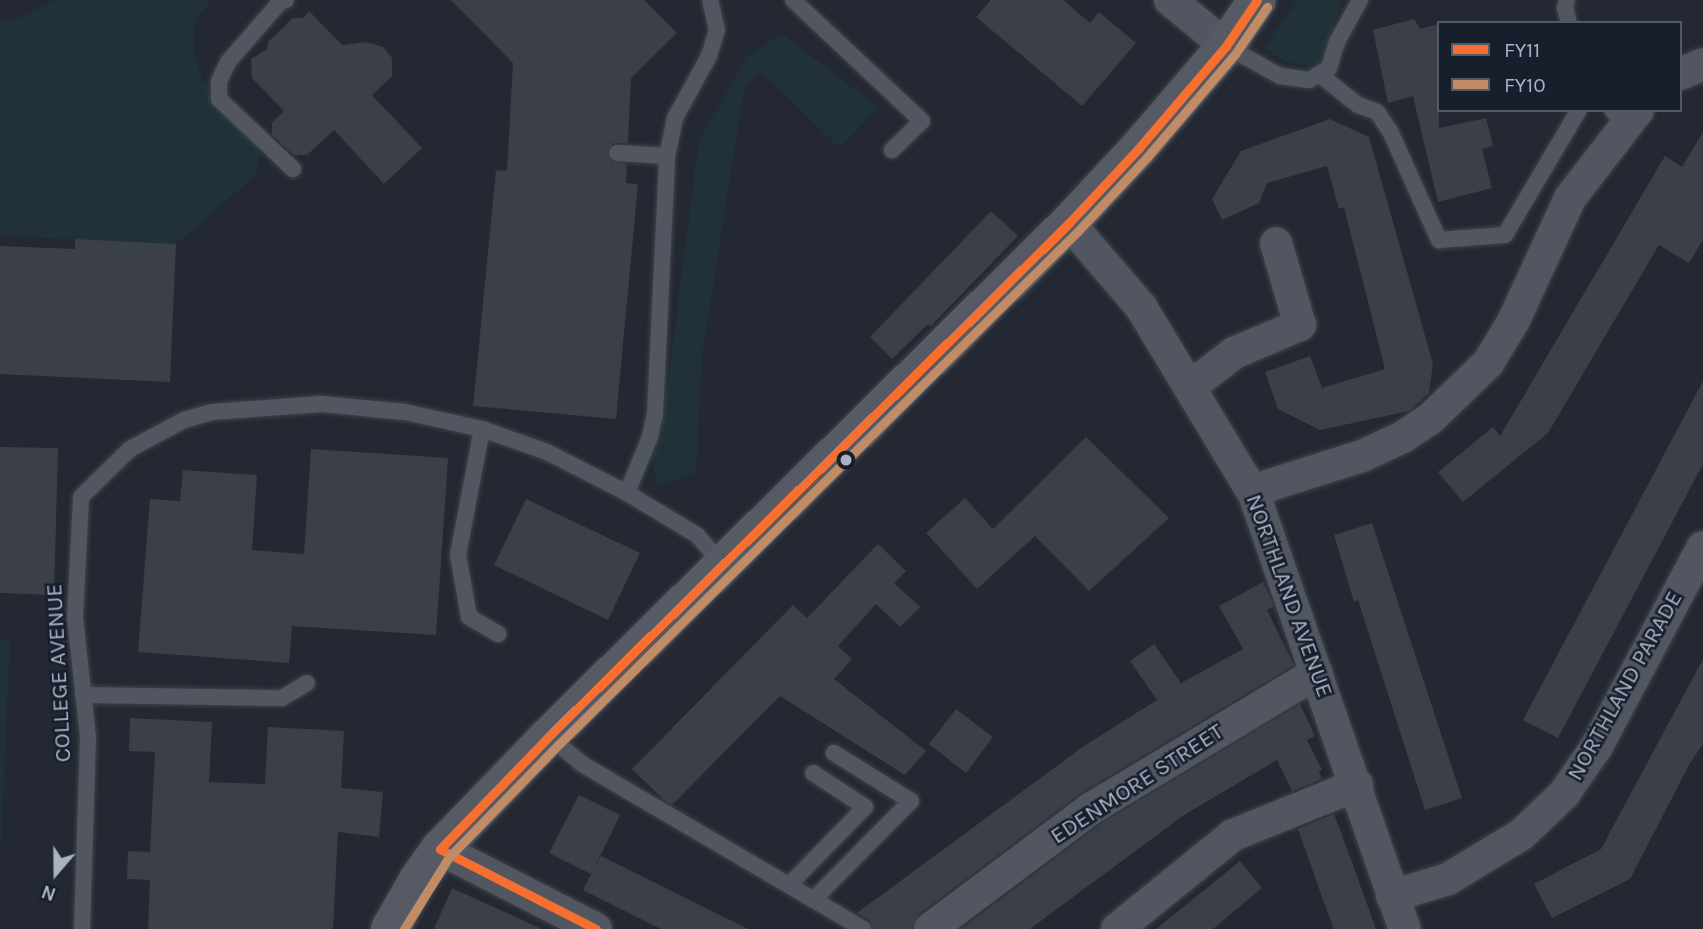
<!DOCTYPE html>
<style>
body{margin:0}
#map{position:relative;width:1703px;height:929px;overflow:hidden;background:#232832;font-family:Karla,sans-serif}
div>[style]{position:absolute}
.green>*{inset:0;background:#203238}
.building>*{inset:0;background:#3b3f48}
.roads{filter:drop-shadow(0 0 2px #3f434b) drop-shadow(0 0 2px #3f434b)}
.lane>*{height:16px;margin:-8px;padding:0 8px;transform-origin:8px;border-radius:8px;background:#525660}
.street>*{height:32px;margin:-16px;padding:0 16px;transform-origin:16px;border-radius:16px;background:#525660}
.secondary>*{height:38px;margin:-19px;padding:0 19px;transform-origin:19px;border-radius:19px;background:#565a65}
.bus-1>*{height:9px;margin:-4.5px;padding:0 4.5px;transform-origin:4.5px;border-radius:4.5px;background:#f46f30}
.bus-2>*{height:9px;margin:-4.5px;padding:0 4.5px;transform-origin:4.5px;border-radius:4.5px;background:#c18c65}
.dots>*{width:19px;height:19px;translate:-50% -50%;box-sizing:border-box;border:4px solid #171e2c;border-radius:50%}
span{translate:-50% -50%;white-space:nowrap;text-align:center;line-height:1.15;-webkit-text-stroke:5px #171e2c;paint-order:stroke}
.street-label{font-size:23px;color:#aab2c5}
.legend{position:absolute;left:1437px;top:21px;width:245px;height:91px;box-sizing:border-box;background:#171e2c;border:2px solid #525969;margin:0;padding:9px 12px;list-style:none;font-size:21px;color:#aab2c5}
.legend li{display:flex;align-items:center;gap:14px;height:35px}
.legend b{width:35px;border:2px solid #525969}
.north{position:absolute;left:21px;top:838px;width:70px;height:70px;-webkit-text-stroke:5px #171e2c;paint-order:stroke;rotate:200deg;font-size:19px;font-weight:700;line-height:28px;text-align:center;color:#aab2c5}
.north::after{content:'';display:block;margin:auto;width:24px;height:32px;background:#aab2c5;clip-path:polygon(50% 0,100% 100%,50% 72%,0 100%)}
</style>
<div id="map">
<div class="green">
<div style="clip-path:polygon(55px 0,212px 0,195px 19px,193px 47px,201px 78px,261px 154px,255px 176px,176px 244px,0 236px,0 18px,15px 20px)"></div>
<div style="clip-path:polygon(1298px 0,1342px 0,1323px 58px,1312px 66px,1285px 62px,1264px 48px)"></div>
<div style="clip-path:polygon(782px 34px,878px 107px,840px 148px,760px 71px,744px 89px,702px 356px,696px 473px,658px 485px,652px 465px,653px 453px,661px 437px,699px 140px,748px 56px)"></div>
<div style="clip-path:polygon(0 639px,10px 639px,0 861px)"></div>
</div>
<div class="building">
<div style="clip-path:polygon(451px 0,644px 0,677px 33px,631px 78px,628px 143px,613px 143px,607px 152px,612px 162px,627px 164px,626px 183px,638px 184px,616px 419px,473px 406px,496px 170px,507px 171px,513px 63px)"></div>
<div style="clip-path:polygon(991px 0,1063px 0,1090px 23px,1099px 12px,1136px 43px,1082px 106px,976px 17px)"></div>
<div style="clip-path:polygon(309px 11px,342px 45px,367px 42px,383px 47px,392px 58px,392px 76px,372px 95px,422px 148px,384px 184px,334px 130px,307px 155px,294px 155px,272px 135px,272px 123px,284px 111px,252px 78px,251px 59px,267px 49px,268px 42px,293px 18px,303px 18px)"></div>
<div style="clip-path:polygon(1414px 19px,1420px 29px,1439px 24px,1439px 128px,1486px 118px,1493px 146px,1482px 149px,1492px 188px,1438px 202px,1413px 96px,1388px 103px,1373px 30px)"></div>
<div style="clip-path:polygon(1330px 119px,1369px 137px,1433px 364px,1429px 393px,1409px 411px,1320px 430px,1278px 409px,1265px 372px,1310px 356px,1322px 388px,1385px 369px,1344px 207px,1339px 209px,1327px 166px,1267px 183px,1259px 203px,1222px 220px,1212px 199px,1241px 151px)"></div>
<div style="clip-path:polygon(1703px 132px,1703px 240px,1689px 263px,1659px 245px,1548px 433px,1463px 502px,1438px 472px,1493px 427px,1500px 436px,1665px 156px,1682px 167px)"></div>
<div style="clip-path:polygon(991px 211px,1018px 236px,931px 326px,928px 324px,892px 359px,870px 337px)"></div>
<div style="clip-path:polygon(75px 239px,176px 244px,170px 382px,0 374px,0 246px,75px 249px)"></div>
<div style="clip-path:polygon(1703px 381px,1703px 464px,1558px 738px,1523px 720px)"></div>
<div style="clip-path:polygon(1086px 437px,1169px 518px,1089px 591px,1035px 536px,977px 589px,926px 533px,965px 498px,993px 529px)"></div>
<div style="clip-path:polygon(0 447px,58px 448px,54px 595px,0 593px)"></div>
<div style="clip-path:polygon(311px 449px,448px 458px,436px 635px,292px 626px,289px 663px,138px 652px,150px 499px,180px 501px,183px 470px,257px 475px,252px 550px,304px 554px)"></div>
<div style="clip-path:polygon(526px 499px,640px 553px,608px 620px,494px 565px)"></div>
<div style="clip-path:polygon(1372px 523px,1462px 798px,1425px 810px,1358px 600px,1354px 602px,1334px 535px)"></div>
<div style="clip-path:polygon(878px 544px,906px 571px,894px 583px,920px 607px,900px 627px,876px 604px,838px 646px,852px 659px,834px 679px,926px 751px,905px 775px,780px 696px,672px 805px,664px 800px,632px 769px,793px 605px,807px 618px)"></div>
<div style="clip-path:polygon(1263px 582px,1274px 606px,1267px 610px,1294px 665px,1081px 793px,919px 914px,912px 929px,873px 929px,869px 920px,857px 913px,1084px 746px,1157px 700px,1130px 661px,1154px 644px,1181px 683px,1243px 649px,1219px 606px)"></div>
<div style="clip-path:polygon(1703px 659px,1703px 744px,1690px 763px,1630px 879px,1552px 918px,1534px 884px,1601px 849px)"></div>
<div style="clip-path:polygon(1300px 704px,1315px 736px,1307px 740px,1322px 770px,1319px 771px,1322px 779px,1292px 791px,1277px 760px,1184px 815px,1030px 929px,961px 929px,1102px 823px)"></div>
<div style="clip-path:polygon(956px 709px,993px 737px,966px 773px,929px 744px)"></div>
<div style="clip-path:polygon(130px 718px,212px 722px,209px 782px,265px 784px,268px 727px,344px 731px,341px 788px,383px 792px,379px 837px,338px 832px,333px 929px,148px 929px,150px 880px,127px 879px,128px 851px,150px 852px,155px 752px,129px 751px)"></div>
<div style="clip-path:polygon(579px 795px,620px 815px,592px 873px,601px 856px,748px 929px,661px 929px,583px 890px,591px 874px,549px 853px)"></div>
<div style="clip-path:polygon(1334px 814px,1341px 832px,1376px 929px,1334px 929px,1322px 897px,1298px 829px)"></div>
<div style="clip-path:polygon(1240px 861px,1262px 888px,1213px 929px,1156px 929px)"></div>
<div style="clip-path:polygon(452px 888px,542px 929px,434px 929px)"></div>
</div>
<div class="roads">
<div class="lane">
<div style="left:286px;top:0;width:6px;rotate:162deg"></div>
<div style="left:280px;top:2px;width:79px;rotate:130.9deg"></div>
<div style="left:228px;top:62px;width:21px;rotate:115deg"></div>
<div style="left:219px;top:81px;width:18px;rotate:90deg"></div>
<div style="left:219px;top:99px;width:102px;rotate:43.4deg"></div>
<div style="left:793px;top:0;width:177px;rotate:43.2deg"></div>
<div style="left:922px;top:121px;width:42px;rotate:136deg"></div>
<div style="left:1567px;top:0;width:8px;rotate:104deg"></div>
<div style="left:1565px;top:8px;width:16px;rotate:75deg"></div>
<div style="left:1226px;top:46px;width:62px;rotate:29.1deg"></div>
<div style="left:1280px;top:76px;width:29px;rotate:8deg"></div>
<div style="left:1309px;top:80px;width:23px;rotate:-31deg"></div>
<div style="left:1329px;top:68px;width:27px;rotate:-73deg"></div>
<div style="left:1337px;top:42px;width:48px;rotate:-61.3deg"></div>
<div style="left:1319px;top:74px;width:50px;rotate:38.5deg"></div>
<div style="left:1358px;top:105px;width:20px;rotate:20deg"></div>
<div style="left:1377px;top:112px;width:23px;rotate:56deg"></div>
<div style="left:1390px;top:131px;width:120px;rotate:65.8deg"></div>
<div style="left:1439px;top:240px;width:66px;rotate:-4.3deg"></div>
<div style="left:1505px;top:235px;width:145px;rotate:-59.4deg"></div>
<div style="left:1612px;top:110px;width:22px;rotate:43deg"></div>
<div style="left:617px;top:153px;width:50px;rotate:3.4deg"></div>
<div style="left:482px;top:429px;width:128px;rotate:100.8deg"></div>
<div style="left:458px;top:555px;width:63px;rotate:79.9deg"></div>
<div style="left:469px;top:617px;width:34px;rotate:30deg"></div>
<div style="left:627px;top:493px;width:61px;rotate:-67.7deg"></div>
<div style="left:650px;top:437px;width:24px;rotate:-78deg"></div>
<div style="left:655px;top:414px;width:258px;rotate:-87.3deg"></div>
<div style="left:667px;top:156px;width:39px;rotate:-78deg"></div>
<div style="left:675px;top:118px;width:71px;rotate:-61.3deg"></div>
<div style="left:709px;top:56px;width:27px;rotate:-73deg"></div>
<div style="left:717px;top:30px;width:31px;rotate:-103deg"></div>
<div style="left:83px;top:695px;width:199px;rotate:0.9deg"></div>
<div style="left:282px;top:698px;width:29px;rotate:-31deg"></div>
<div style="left:549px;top:736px;width:43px;rotate:40.3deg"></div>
<div style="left:582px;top:764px;width:326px;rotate:30.4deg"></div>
<div style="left:789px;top:885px;width:109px;rotate:-45.7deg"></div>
<div style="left:865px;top:807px;width:62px;rotate:-146.8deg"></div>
<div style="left:813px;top:900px;width:139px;rotate:-45.3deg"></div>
<div style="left:911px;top:801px;width:91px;rotate:-148.1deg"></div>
<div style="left:82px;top:929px;width:192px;rotate:-88.2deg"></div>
<div style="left:88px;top:737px;width:121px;rotate:-96.2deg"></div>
<div style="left:75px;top:617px;width:120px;rotate:-87.1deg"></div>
<div style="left:81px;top:497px;width:69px;rotate:-44.4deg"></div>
<div style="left:130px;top:449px;width:61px;rotate:-28.2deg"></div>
<div style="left:184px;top:420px;width:29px;rotate:-16deg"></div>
<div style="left:212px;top:412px;width:110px;rotate:-4.2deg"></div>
<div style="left:322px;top:404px;width:83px;rotate:5.5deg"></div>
<div style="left:405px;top:412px;width:79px;rotate:12.4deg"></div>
<div style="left:482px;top:429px;width:69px;rotate:19.5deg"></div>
<div style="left:547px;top:452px;width:90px;rotate:27.1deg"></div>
<div style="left:627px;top:493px;width:82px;rotate:31deg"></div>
<div style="left:697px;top:535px;width:41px;rotate:48.9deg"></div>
</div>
<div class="street">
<div style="left:1170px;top:0;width:72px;rotate:39.4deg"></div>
<div style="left:1680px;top:74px;width:25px;rotate:-23deg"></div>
<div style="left:1069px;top:223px;width:111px;rotate:49.4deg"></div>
<div style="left:1141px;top:307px;width:218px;rotate:58.9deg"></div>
<div style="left:1254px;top:494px;width:460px;rotate:70.9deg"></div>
<div style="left:1190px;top:387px;width:56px;rotate:-37.7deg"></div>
<div style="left:1234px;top:353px;width:72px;rotate:-23deg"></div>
<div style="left:1300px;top:325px;width:85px;rotate:-106.3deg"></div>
<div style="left:1254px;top:494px;width:18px;rotate:-29deg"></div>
<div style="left:1270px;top:485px;width:96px;rotate:-17.5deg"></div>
<div style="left:1362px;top:456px;width:45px;rotate:-24.9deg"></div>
<div style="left:1403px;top:437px;width:32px;rotate:-34deg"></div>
<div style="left:1430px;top:419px;width:81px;rotate:-44deg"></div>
<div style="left:1488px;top:363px;width:50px;rotate:-58.8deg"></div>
<div style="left:1514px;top:320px;width:134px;rotate:-65.3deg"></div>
<div style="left:1570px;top:198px;width:111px;rotate:-52.3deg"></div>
<div style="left:440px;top:849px;width:175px;rotate:27.1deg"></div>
<div style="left:1392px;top:896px;width:59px;rotate:-16.9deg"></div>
<div style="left:1448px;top:879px;width:87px;rotate:-31.3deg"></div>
<div style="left:1522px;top:834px;width:58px;rotate:-43.6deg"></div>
<div style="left:1564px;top:794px;width:58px;rotate:-55.5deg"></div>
<div style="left:1597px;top:746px;width:225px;rotate:-62deg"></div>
<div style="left:930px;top:929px;width:202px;rotate:-36.8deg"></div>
<div style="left:1092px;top:808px;width:262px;rotate:-31deg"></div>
<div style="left:1117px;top:929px;width:149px;rotate:-39deg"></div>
<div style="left:1233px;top:835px;width:134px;rotate:-22deg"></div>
</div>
<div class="secondary">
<div style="left:390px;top:929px;width:56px;rotate:-60.3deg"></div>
<div style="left:418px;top:880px;width:38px;rotate:-55deg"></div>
<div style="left:440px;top:849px;width:157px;rotate:-46deg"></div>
<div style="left:549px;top:736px;width:730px;rotate:-44.61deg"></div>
<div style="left:1069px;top:223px;width:101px;rotate:-47deg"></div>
<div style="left:1138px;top:149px;width:135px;rotate:-49.5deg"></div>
<div style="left:1226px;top:46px;width:55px;rotate:-56deg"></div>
</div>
</div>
<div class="bus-1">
<div style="left:596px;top:929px;width:175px;rotate:-152.9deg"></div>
<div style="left:440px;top:849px;width:157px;rotate:-46deg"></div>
<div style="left:549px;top:736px;width:730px;rotate:-44.61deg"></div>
<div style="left:1069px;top:223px;width:101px;rotate:-47deg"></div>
<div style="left:1138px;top:149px;width:135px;rotate:-49.5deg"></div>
<div style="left:1226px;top:46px;width:55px;rotate:-56deg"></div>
</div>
<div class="bus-2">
<div style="left:404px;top:929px;width:85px;rotate:-58deg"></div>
<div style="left:449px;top:857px;width:156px;rotate:-45.8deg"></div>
<div style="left:558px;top:745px;width:731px;rotate:-44.67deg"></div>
<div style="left:1078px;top:231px;width:101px;rotate:-47deg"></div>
<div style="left:1147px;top:157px;width:135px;rotate:-49.5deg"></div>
<div style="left:1235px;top:54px;width:57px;rotate:-55.8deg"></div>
</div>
<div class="dots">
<div style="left:846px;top:460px;background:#aab2c5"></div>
</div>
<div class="street-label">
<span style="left:1289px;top:596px;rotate:70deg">NORTHLAND AVENUE</span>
<span style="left:59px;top:673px;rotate:-93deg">COLLEGE AVENUE</span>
<span style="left:1625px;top:686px;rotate:-61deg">NORTHLAND PARADE</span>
<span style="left:1137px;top:784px;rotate:-33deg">EDENMORE STREET</span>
</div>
<ul class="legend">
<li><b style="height:9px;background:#f46f30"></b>FY11</li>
<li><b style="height:9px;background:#c18c65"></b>FY10</li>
</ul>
<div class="north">N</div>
</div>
